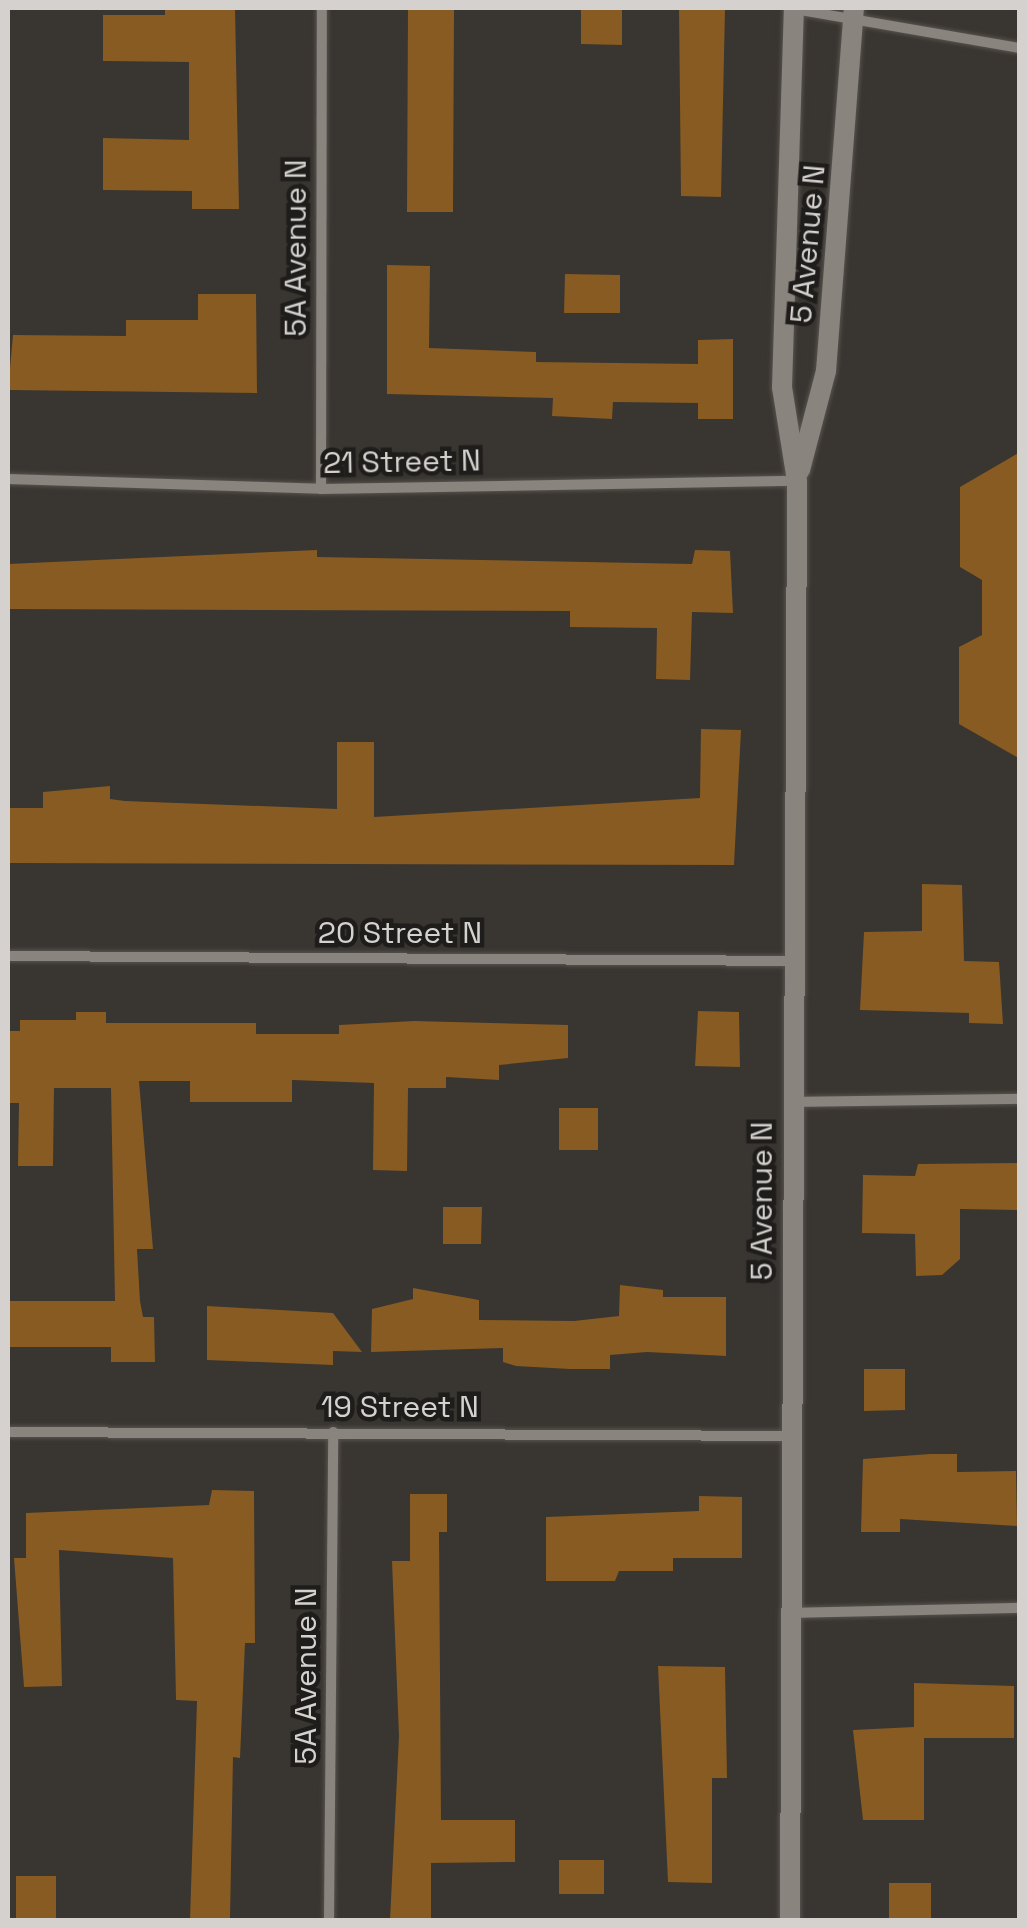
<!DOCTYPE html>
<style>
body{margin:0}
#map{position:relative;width:1027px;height:1928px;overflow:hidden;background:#393530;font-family:"Space Grotesk",sans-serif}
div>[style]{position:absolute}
.building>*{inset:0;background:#875b22}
.roads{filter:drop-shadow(0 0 2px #57534f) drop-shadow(0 0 2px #57534f)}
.street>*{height:10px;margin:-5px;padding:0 5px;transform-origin:5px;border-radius:5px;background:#89847e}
.secondary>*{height:20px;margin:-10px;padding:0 10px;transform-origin:10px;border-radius:10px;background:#89847e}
span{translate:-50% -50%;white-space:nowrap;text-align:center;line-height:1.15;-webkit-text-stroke:9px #1f1d1b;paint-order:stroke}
.street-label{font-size:30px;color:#d4d1ce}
.frame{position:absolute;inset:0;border:10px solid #d4d1ce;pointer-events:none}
</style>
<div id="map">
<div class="building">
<div style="clip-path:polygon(165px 8px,235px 8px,239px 209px,192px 209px,192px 191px,103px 190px,103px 138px,189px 140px,189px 62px,103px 61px,103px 15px,165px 15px)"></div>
<div style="clip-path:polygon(408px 8px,454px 8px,453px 212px,407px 212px)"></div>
<div style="clip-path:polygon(581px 8px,622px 8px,622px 45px,581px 44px)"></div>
<div style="clip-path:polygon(679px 8px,725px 8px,721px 197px,681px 196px)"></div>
<div style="clip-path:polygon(387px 265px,430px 266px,429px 348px,536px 352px,536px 362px,698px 364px,698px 340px,733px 339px,733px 419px,698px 419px,698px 403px,613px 402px,612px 419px,552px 416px,553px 398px,387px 394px)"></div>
<div style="clip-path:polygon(565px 274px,620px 275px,620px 313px,564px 313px)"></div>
<div style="clip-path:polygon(198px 294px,256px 294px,257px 393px,8px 390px,13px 335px,126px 336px,126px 320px,198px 320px)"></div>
<div style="clip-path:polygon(1020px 452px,1020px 759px,959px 724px,959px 647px,982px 635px,982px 580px,960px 567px,960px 487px)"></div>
<div style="clip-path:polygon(317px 550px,317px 557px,692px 564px,695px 550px,730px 551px,733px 613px,692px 612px,690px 680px,656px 679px,657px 628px,570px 627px,570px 611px,8px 609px,8px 564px)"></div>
<div style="clip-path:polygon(701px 729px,741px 730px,734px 865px,8px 863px,8px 808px,43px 808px,43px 792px,110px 786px,110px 799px,125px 801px,337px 809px,337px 742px,374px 742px,374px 817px,700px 798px)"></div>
<div style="clip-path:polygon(922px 884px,962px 885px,964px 961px,999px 962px,1003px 1024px,969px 1023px,969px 1013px,860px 1010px,864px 932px,922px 931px)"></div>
<div style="clip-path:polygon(698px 1011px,739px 1012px,740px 1067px,695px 1066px)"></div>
<div style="clip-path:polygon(76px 1012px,106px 1012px,106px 1023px,256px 1023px,256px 1034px,339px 1034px,339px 1025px,414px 1021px,568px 1025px,568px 1058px,499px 1065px,499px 1080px,446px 1077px,446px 1088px,408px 1088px,407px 1171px,373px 1170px,374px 1083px,292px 1080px,292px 1102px,190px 1102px,190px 1081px,139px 1081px,153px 1249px,137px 1249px,140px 1301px,143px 1317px,154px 1317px,155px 1362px,111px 1362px,111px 1347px,8px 1347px,8px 1301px,115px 1301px,111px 1088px,54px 1088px,53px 1166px,18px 1166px,19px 1103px,8px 1103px,8px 1031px,20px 1031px,20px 1020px,76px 1020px)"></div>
<div style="clip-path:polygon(559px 1108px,598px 1108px,598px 1150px,559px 1150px)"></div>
<div style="clip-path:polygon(1020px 1163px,1020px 1210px,960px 1209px,960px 1259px,942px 1275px,916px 1276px,915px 1234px,862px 1233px,863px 1175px,915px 1176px,918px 1164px)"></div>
<div style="clip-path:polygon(443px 1207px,482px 1207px,481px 1244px,443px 1244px)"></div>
<div style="clip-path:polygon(620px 1285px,663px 1290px,663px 1297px,726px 1297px,726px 1356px,647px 1352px,610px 1355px,610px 1369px,570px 1369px,516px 1366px,503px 1362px,503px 1348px,371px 1352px,372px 1309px,413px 1299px,413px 1288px,479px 1300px,479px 1320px,574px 1321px,619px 1316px)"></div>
<div style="clip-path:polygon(207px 1306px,333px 1313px,362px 1352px,333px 1351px,333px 1365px,207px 1360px)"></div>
<div style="clip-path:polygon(864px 1369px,905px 1369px,905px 1410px,864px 1411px)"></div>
<div style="clip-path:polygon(930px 1454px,957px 1454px,957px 1472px,1016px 1471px,1017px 1526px,900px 1519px,900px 1532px,861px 1532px,863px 1459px)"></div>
<div style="clip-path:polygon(212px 1490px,254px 1491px,255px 1643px,245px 1643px,240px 1758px,233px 1757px,230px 1920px,190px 1920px,197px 1701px,176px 1700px,173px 1558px,59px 1550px,62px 1686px,24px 1687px,14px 1558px,26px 1558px,26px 1513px,209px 1505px)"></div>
<div style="clip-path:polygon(410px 1494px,447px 1494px,447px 1532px,439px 1532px,441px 1820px,515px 1820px,515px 1862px,431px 1863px,431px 1920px,390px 1920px,399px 1736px,392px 1561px,410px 1561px)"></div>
<div style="clip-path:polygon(699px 1496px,742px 1497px,742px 1558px,673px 1558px,673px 1571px,619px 1571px,615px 1581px,546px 1581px,546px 1517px,699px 1511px)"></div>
<div style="clip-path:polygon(658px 1666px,725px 1667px,727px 1778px,712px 1778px,712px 1883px,668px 1882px)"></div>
<div style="clip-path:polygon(914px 1683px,1014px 1686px,1014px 1738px,924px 1738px,924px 1820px,863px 1820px,853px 1730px,914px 1727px)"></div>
<div style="clip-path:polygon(559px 1860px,604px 1860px,604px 1894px,559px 1894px)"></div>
<div style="clip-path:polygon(16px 1876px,56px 1876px,56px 1920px,16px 1920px)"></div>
<div style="clip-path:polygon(889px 1883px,931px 1883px,931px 1920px,889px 1920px)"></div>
</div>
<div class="roads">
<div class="street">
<div style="left:794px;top:9px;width:229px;rotate:9.8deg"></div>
<div style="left:8px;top:479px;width:313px;rotate:1.8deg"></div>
<div style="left:321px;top:489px;width:475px;rotate:-1deg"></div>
<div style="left:321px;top:489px;width:481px;rotate:-89.9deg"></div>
<div style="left:8px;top:956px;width:785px;rotate:0.36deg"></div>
<div style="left:793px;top:1102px;width:227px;rotate:-0.8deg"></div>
<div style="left:8px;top:1432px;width:783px;rotate:0.29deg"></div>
<div style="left:792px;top:1613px;width:228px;rotate:-1.3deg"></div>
<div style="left:329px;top:1920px;width:488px;rotate:-89.5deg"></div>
</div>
<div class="secondary">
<div style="left:800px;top:470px;width:102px;rotate:-75.3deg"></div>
<div style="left:826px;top:371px;width:364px;rotate:-85.6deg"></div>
<div style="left:790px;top:1920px;width:1439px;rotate:-89.72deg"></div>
<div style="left:797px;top:481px;width:95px;rotate:-99.1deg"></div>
<div style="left:782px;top:387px;width:379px;rotate:-88.2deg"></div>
</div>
</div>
<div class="street-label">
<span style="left:808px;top:244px;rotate:-85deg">5 Avenue N</span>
<span style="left:296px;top:248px;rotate:-90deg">5A Avenue N</span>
<span style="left:402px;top:462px;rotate:-1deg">21 Street N</span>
<span style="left:400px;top:933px">20 Street N</span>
<span style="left:762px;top:1201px;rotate:-90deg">5 Avenue N</span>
<span style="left:400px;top:1407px">19 Street N</span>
<span style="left:306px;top:1676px;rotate:-90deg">5A Avenue N</span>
</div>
<div class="frame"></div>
</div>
